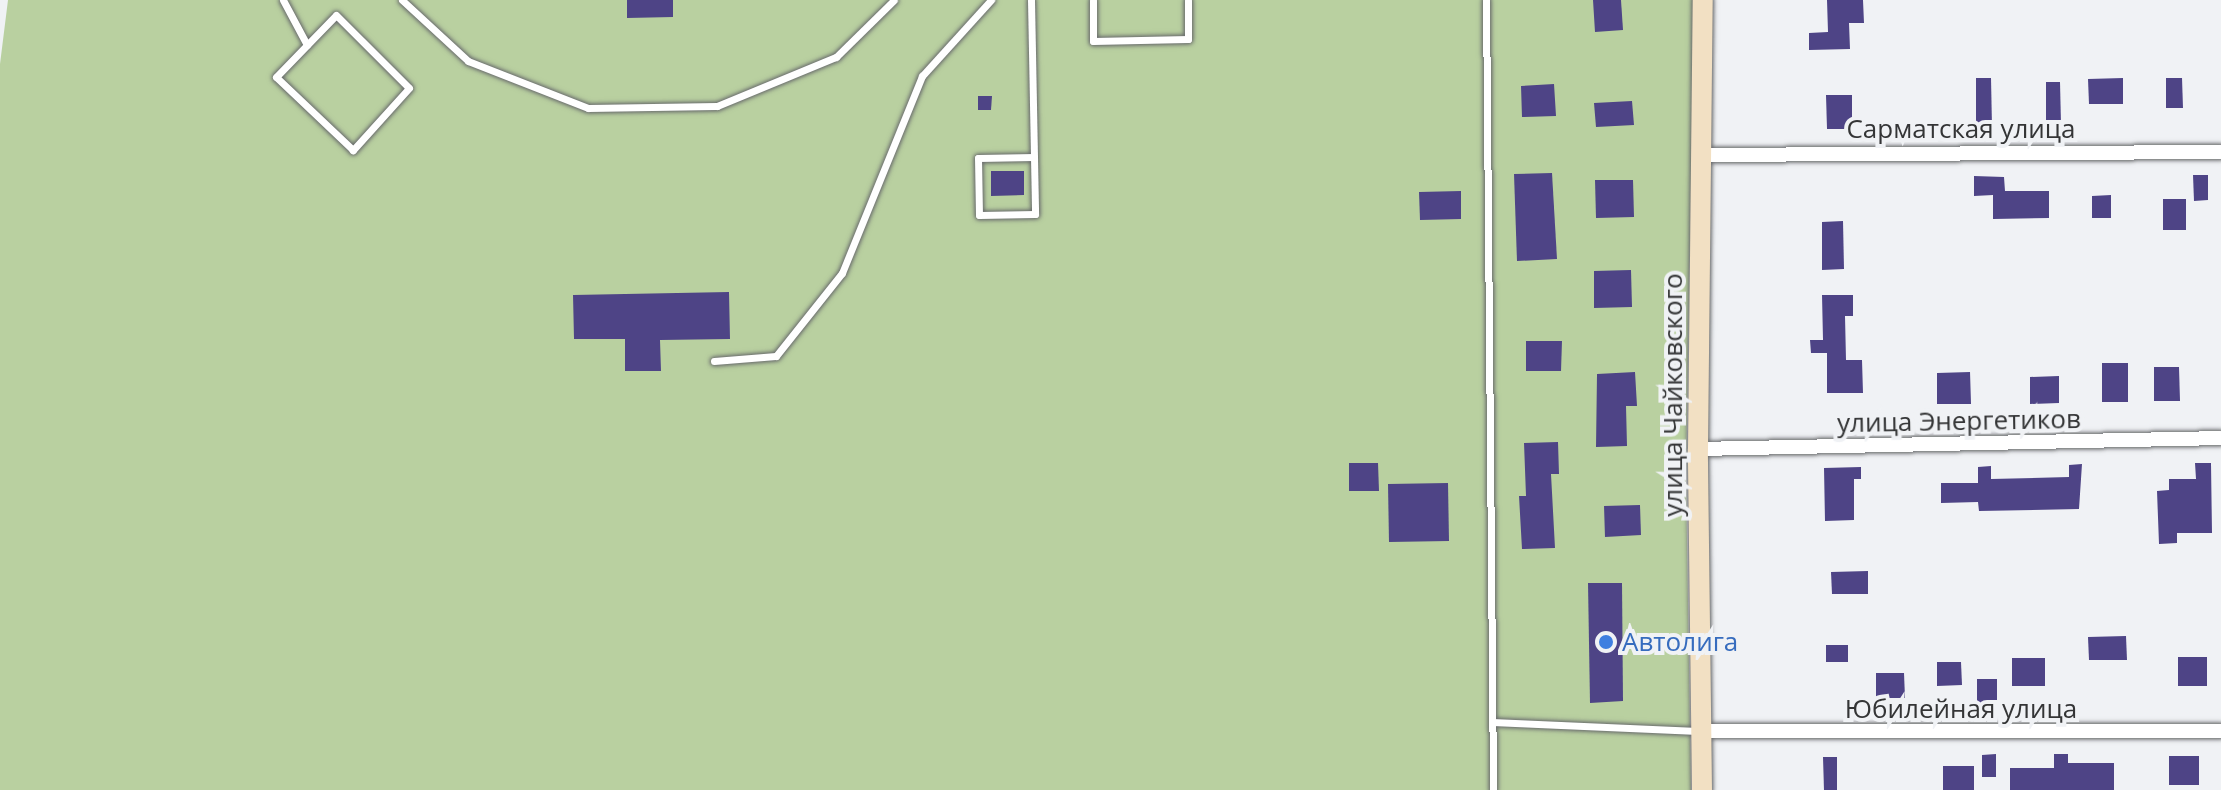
<!DOCTYPE html>
<meta charset="utf-8">
<style>
body{margin:0}
#map{position:relative;width:2221px;height:790px;overflow:hidden;background:#f0f2f5;font-family:"Open Sans",sans-serif}
div>[style]{position:absolute}
.green>*{inset:0;background:#b9d0a0}
.building>*{inset:0;background:#4e4486}
.roads{filter:drop-shadow(0 0 2px #686a6c) drop-shadow(0 0 2px #686a6c)}
.lane>*{height:7px;margin:-3.5px;padding:0 3.5px;transform-origin:3.5px;border-radius:3.5px;background:#fff}
.street>*{height:14px;margin:-7px;padding:0 7px;transform-origin:7px;border-radius:7px;background:#fff}
.secondary>*{height:20px;margin:-10px;padding:0 10px;transform-origin:10px;border-radius:10px;background:#f2e0c3}
.dots>*{width:22px;height:22px;translate:-50% -50%;box-sizing:border-box;border:4px solid #f0f2f5;border-radius:50%}
span{translate:-50% -50%;white-space:nowrap;text-align:center;line-height:1.15;-webkit-text-stroke:8px #f0f2f5;paint-order:stroke}
.street-label{font-size:26px;color:#343536}
.shop-label{font-size:26px;color:#366cbe}
.left{translate:0 -50%;text-align:left}
</style>
<div id="map">
<div class="green">
<div style="clip-path:polygon(8px 0,1694px 0,1686px 477px,1691px 790px,0 790px,0 64px)"></div>
</div>
<div class="building">
<div style="clip-path:polygon(627px 0,673px 0,673px 17px,627px 18px)"></div>
<div style="clip-path:polygon(1593px 0,1621px 0,1623px 30px,1595px 32px)"></div>
<div style="clip-path:polygon(1827px 0,1863px 0,1864px 23px,1849px 23px,1850px 49px,1809px 50px,1809px 33px,1828px 32px)"></div>
<div style="clip-path:polygon(1976px 78px,1991px 78px,1992px 127px,1976px 127px)"></div>
<div style="clip-path:polygon(2123px 78px,2123px 104px,2089px 104px,2088px 79px)"></div>
<div style="clip-path:polygon(2166px 78px,2182px 78px,2183px 108px,2166px 108px)"></div>
<div style="clip-path:polygon(2046px 82px,2060px 82px,2061px 124px,2046px 125px)"></div>
<div style="clip-path:polygon(1554px 84px,1556px 116px,1522px 117px,1521px 86px)"></div>
<div style="clip-path:polygon(1826px 95px,1852px 95px,1852px 129px,1827px 129px)"></div>
<div style="clip-path:polygon(978px 96px,992px 96px,991px 110px,978px 110px)"></div>
<div style="clip-path:polygon(1632px 101px,1634px 125px,1596px 127px,1594px 103px)"></div>
<div style="clip-path:polygon(991px 171px,1024px 171px,1024px 195px,991px 196px)"></div>
<div style="clip-path:polygon(1552px 173px,1557px 259px,1517px 261px,1514px 174px)"></div>
<div style="clip-path:polygon(2193px 175px,2208px 175px,2208px 200px,2194px 201px)"></div>
<div style="clip-path:polygon(1974px 176px,2004px 177px,2005px 191px,2049px 191px,2049px 218px,1993px 219px,1993px 195px,1974px 196px)"></div>
<div style="clip-path:polygon(1595px 180px,1633px 180px,1634px 217px,1596px 218px)"></div>
<div style="clip-path:polygon(1461px 191px,1461px 219px,1420px 220px,1419px 192px)"></div>
<div style="clip-path:polygon(2111px 195px,2111px 218px,2092px 218px,2092px 196px)"></div>
<div style="clip-path:polygon(2163px 199px,2186px 199px,2186px 230px,2163px 230px)"></div>
<div style="clip-path:polygon(1843px 221px,1844px 269px,1822px 270px,1822px 222px)"></div>
<div style="clip-path:polygon(1631px 270px,1632px 307px,1594px 308px,1594px 271px)"></div>
<div style="clip-path:polygon(729px 292px,730px 339px,660px 340px,661px 371px,625px 371px,625px 339px,574px 339px,573px 295px)"></div>
<div style="clip-path:polygon(1822px 295px,1853px 295px,1853px 316px,1845px 316px,1846px 360px,1862px 360px,1863px 393px,1827px 393px,1827px 353px,1811px 353px,1810px 340px,1823px 340px)"></div>
<div style="clip-path:polygon(1526px 341px,1562px 341px,1561px 371px,1526px 371px)"></div>
<div style="clip-path:polygon(2102px 363px,2128px 363px,2128px 402px,2102px 402px)"></div>
<div style="clip-path:polygon(2154px 367px,2179px 367px,2180px 401px,2154px 401px)"></div>
<div style="clip-path:polygon(1635px 372px,1637px 406px,1626px 406px,1627px 446px,1596px 447px,1597px 374px)"></div>
<div style="clip-path:polygon(1970px 372px,1971px 404px,1937px 404px,1937px 373px)"></div>
<div style="clip-path:polygon(2059px 376px,2059px 403px,2030px 404px,2030px 377px)"></div>
<div style="clip-path:polygon(1558px 442px,1559px 474px,1551px 474px,1555px 548px,1522px 549px,1519px 496px,1526px 496px,1524px 443px)"></div>
<div style="clip-path:polygon(1349px 463px,1378px 463px,1379px 491px,1349px 491px)"></div>
<div style="clip-path:polygon(2195px 463px,2211px 463px,2212px 533px,2177px 533px,2177px 543px,2159px 544px,2157px 491px,2169px 490px,2169px 479px,2196px 479px)"></div>
<div style="clip-path:polygon(2082px 464px,2079px 509px,1979px 511px,1978px 502px,1941px 503px,1941px 483px,1978px 483px,1978px 467px,1991px 466px,1991px 479px,2069px 477px,2069px 465px)"></div>
<div style="clip-path:polygon(1861px 467px,1861px 479px,1854px 479px,1854px 520px,1825px 521px,1824px 468px)"></div>
<div style="clip-path:polygon(1448px 483px,1449px 541px,1389px 542px,1388px 484px)"></div>
<div style="clip-path:polygon(1640px 505px,1641px 535px,1605px 537px,1604px 506px)"></div>
<div style="clip-path:polygon(1868px 571px,1868px 594px,1832px 594px,1831px 572px)"></div>
<div style="clip-path:polygon(1588px 583px,1622px 583px,1623px 701px,1590px 703px)"></div>
<div style="clip-path:polygon(2126px 636px,2127px 660px,2089px 660px,2088px 637px)"></div>
<div style="clip-path:polygon(1826px 645px,1848px 645px,1848px 662px,1826px 662px)"></div>
<div style="clip-path:polygon(2178px 657px,2207px 657px,2207px 686px,2178px 686px)"></div>
<div style="clip-path:polygon(2012px 658px,2045px 658px,2045px 686px,2012px 686px)"></div>
<div style="clip-path:polygon(1937px 662px,1961px 662px,1962px 685px,1937px 686px)"></div>
<div style="clip-path:polygon(1876px 673px,1904px 673px,1905px 698px,1876px 698px)"></div>
<div style="clip-path:polygon(1977px 679px,1997px 679px,1997px 704px,1977px 704px)"></div>
<div style="clip-path:polygon(1996px 754px,1996px 777px,1982px 777px,1982px 755px)"></div>
<div style="clip-path:polygon(2054px 754px,2068px 754px,2068px 763px,2114px 763px,2114px 790px,2010px 790px,2010px 768px,2054px 768px)"></div>
<div style="clip-path:polygon(2169px 756px,2199px 756px,2199px 785px,2169px 785px)"></div>
<div style="clip-path:polygon(1823px 757px,1837px 757px,1837px 790px,1824px 790px)"></div>
<div style="clip-path:polygon(1943px 766px,1974px 766px,1974px 790px,1943px 790px)"></div>
</div>
<div class="roads">
<div class="lane">
<div style="left:283px;top:0;width:51px;rotate:61.9deg"></div>
<div style="left:402px;top:0;width:90px;rotate:42.7deg"></div>
<div style="left:468px;top:61px;width:129px;rotate:21.4deg"></div>
<div style="left:588px;top:108px;width:129px;rotate:-0.9deg"></div>
<div style="left:717px;top:106px;width:129px;rotate:-22.4deg"></div>
<div style="left:836px;top:57px;width:81px;rotate:-44.5deg"></div>
<div style="left:1031px;top:0;width:214px;rotate:88.9deg"></div>
<div style="left:1035px;top:214px;width:56px;rotate:179deg"></div>
<div style="left:979px;top:215px;width:57px;rotate:-91deg"></div>
<div style="left:978px;top:158px;width:56px;rotate:-1deg"></div>
<div style="left:1093px;top:0;width:41px;rotate:90deg"></div>
<div style="left:1093px;top:41px;width:95px;rotate:-1.2deg"></div>
<div style="left:1188px;top:39px;width:39px;rotate:-90deg"></div>
<div style="left:1486px;top:0;width:790px;rotate:89.49deg"></div>
<div style="left:336px;top:15px;width:103px;rotate:45deg"></div>
<div style="left:409px;top:88px;width:84px;rotate:132.1deg"></div>
<div style="left:353px;top:150px;width:106px;rotate:-136.5deg"></div>
<div style="left:276px;top:77px;width:86px;rotate:-45.9deg"></div>
<div style="left:714px;top:361px;width:62px;rotate:-4.6deg"></div>
<div style="left:776px;top:356px;width:106px;rotate:-51.5deg"></div>
<div style="left:842px;top:273px;width:213px;rotate:-67.9deg"></div>
<div style="left:922px;top:76px;width:103px;rotate:-47.8deg"></div>
<div style="left:1492px;top:722px;width:206px;rotate:2.5deg"></div>
</div>
<div class="street">
<div style="left:1701px;top:155px;width:520px;rotate:-0.33deg"></div>
<div style="left:1698px;top:449px;width:523px;rotate:-1.2deg"></div>
<div style="left:1701px;top:731px;width:520px"></div>
</div>
<div class="secondary">
<div style="left:1702px;top:790px;width:341px;rotate:-90.7deg"></div>
<div style="left:1698px;top:449px;width:449px;rotate:-89.4deg"></div>
</div>
</div>
<div class="dots">
<div style="left:1606px;top:642px;background:#3f7fe0"></div>
</div>
<div class="street-label">
<span style="left:1961px;top:129px">Сарматская улица</span>
<span style="left:1673px;top:395px;rotate:-90deg">улица Чайковского</span>
<span style="left:1959px;top:421px;rotate:-1deg">улица Энергетиков</span>
<span style="left:1961px;top:709px">Юбилейная улица</span>
</div>
<div class="shop-label">
<span class="left" style="left:1622px;top:642px">Автолига</span>
</div>
</div>
